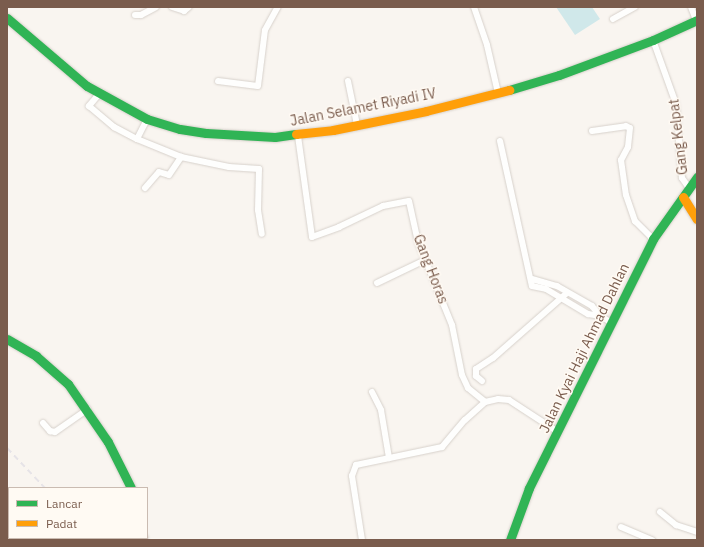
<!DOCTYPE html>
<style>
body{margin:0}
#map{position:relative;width:704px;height:547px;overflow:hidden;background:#f9f5f0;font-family:"IBM Plex Sans",sans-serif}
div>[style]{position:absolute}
.water>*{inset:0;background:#d0e8ea}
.roads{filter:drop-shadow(0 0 1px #d7d1cb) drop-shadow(0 0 1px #d7d1cb)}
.street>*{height:6px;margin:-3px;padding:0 3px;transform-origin:3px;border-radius:3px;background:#fefefd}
.fast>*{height:9px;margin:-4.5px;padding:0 4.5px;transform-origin:4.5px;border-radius:4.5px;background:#30b455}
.slow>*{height:9px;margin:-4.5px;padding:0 4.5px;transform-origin:4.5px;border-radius:4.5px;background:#ff9f0a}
.rail>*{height:2px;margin-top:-1px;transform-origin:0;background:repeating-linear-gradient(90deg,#e6e3e7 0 6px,transparent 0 10px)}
span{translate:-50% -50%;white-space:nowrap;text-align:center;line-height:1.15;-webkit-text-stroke:3px #fffaf3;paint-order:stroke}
.street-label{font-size:14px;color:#7a5c4d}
.frame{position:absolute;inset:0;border:8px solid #7a5c4d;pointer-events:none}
.legend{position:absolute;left:8px;top:487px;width:140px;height:52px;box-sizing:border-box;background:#fffaf3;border:1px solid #cabbb1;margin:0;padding:5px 7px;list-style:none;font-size:12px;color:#7a5c4d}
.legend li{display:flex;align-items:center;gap:8px;height:20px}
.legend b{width:20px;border:1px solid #cabbb1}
</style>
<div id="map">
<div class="water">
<div style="clip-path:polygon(556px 7px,592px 7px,600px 19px,575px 35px)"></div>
</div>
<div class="roads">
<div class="street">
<div style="left:172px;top:7px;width:13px;rotate:18deg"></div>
<div style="left:184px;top:11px;width:6px;rotate:-39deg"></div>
<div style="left:474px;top:7px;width:40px;rotate:71.1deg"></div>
<div style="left:487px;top:45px;width:49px;rotate:77.1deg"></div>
<div style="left:691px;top:7px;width:14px;rotate:69deg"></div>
<div style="left:135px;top:15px;width:6px"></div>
<div style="left:141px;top:15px;width:17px;rotate:-28deg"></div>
<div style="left:613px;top:19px;width:25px;rotate:-29deg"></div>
<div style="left:653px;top:40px;width:68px;rotate:70.2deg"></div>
<div style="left:676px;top:104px;width:74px;rotate:85.4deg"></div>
<div style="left:682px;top:178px;width:12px;rotate:55deg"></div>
<div style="left:218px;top:81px;width:40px;rotate:7.1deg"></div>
<div style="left:258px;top:86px;width:56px;rotate:-82.9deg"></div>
<div style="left:265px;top:30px;width:26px;rotate:-61deg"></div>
<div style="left:348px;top:81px;width:45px;rotate:78.4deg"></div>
<div style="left:99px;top:94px;width:16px;rotate:130deg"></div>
<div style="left:89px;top:106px;width:33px;rotate:40deg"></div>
<div style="left:114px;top:127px;width:26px;rotate:28deg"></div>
<div style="left:137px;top:139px;width:48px;rotate:22.2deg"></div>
<div style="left:181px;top:157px;width:49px;rotate:11.8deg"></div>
<div style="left:229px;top:167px;width:30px;rotate:4deg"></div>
<div style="left:259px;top:169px;width:41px;rotate:91.4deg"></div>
<div style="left:258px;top:210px;width:24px;rotate:81deg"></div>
<div style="left:592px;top:131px;width:34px;rotate:-8deg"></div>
<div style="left:626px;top:126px;width:4px;rotate:27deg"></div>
<div style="left:630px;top:128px;width:19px;rotate:96deg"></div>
<div style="left:628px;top:147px;width:15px;rotate:118deg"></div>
<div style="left:621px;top:160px;width:35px;rotate:82deg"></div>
<div style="left:626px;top:195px;width:28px;rotate:71deg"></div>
<div style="left:635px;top:221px;width:25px;rotate:45deg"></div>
<div style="left:298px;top:136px;width:102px;rotate:82.1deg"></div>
<div style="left:312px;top:237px;width:29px;rotate:-20deg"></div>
<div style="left:339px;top:227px;width:49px;rotate:-25.5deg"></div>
<div style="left:383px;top:206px;width:26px;rotate:-11deg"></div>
<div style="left:409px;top:201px;width:42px;rotate:77.6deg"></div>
<div style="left:418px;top:242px;width:90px;rotate:67.7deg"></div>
<div style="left:452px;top:325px;width:51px;rotate:78.7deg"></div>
<div style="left:462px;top:375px;width:14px;rotate:65deg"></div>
<div style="left:468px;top:388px;width:22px;rotate:39deg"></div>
<div style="left:137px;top:139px;width:22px;rotate:-63deg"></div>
<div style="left:500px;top:141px;width:148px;rotate:77.6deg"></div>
<div style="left:532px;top:286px;width:14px;rotate:12deg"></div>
<div style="left:546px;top:289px;width:49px;rotate:30.8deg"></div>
<div style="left:588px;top:314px;width:12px;rotate:9deg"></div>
<div style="left:600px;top:316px;width:14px;rotate:30deg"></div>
<div style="left:145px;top:188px;width:21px;rotate:-49deg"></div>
<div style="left:159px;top:172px;width:10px;rotate:17deg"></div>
<div style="left:169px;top:175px;width:22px;rotate:-56deg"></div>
<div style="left:532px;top:279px;width:26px;rotate:16deg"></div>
<div style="left:557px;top:286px;width:40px;rotate:29.7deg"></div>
<div style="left:592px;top:306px;width:13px;rotate:51deg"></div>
<div style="left:377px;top:283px;width:53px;rotate:-25.6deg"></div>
<div style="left:482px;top:381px;width:8px;rotate:-140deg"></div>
<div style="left:476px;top:376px;width:7px;rotate:-90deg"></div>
<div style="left:476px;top:369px;width:20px;rotate:-33deg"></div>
<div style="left:493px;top:358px;width:98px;rotate:-41.3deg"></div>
<div style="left:372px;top:392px;width:20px;rotate:63deg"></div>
<div style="left:381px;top:410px;width:49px;rotate:80.5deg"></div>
<div style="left:43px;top:423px;width:11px;rotate:49deg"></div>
<div style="left:50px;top:431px;width:5px;rotate:11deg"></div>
<div style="left:55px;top:432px;width:40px;rotate:-34.9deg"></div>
<div style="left:660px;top:512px;width:21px;rotate:39deg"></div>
<div style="left:676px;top:525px;width:22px;rotate:18deg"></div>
<div style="left:621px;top:527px;width:34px;rotate:23deg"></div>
<div style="left:362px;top:540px;width:65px;rotate:-98.9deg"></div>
<div style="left:352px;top:476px;width:12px;rotate:-70deg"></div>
<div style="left:356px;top:465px;width:88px;rotate:-11.8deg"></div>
<div style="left:442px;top:447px;width:35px;rotate:-50deg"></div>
<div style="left:465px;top:420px;width:27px;rotate:-42deg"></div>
<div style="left:485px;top:402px;width:13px;rotate:-13deg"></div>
<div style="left:498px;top:399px;width:11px;rotate:5deg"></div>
<div style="left:509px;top:400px;width:59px;rotate:33.1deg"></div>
</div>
<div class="fast">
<div style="left:7px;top:18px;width:105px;rotate:40.4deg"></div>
<div style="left:87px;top:86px;width:68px;rotate:28.8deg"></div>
<div style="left:147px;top:119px;width:34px;rotate:17deg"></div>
<div style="left:180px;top:129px;width:26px;rotate:9deg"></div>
<div style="left:206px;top:133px;width:69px;rotate:3.3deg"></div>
<div style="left:275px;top:137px;width:21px;rotate:-8deg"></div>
<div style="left:509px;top:90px;width:52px;rotate:-16.7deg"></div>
<div style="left:559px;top:75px;width:100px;rotate:-20.4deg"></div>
<div style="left:653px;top:40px;width:48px;rotate:-24.4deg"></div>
<div style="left:7px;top:339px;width:34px;rotate:30deg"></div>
<div style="left:36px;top:356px;width:43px;rotate:41.2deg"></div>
<div style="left:68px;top:384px;width:70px;rotate:55.4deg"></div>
<div style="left:108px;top:442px;width:51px;rotate:63.4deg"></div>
<div style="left:510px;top:540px;width:55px;rotate:-69.9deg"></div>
<div style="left:529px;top:488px;width:278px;rotate:-63.5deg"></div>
<div style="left:653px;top:239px;width:76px;rotate:-54.6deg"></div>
</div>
<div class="slow">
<div style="left:296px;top:134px;width:37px;rotate:-6deg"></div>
<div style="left:333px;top:130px;width:95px;rotate:-11.5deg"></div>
<div style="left:426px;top:111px;width:86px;rotate:-14.2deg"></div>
<div style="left:683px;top:197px;width:26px;rotate:58deg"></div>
<div style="left:143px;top:538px;width:2px;rotate:90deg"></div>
</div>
</div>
<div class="rail">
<div style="left:7px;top:448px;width:55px;rotate:46.5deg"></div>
<div style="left:79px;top:538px;width:2px;rotate:63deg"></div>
</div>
<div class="street-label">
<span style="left:363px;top:107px;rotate:-11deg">Jalan Selamet Riyadi IV</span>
<span style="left:678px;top:137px;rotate:-97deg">Gang Kelpat</span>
<span style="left:431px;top:269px;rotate:69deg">Gang Horas</span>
<span style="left:584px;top:348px;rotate:-64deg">Jalan Kyai Haji Ahmad Dahlan</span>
</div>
<div class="frame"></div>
<ul class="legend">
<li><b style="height:5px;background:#30b455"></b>Lancar</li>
<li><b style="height:5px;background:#ff9f0a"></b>Padat</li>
</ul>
</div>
